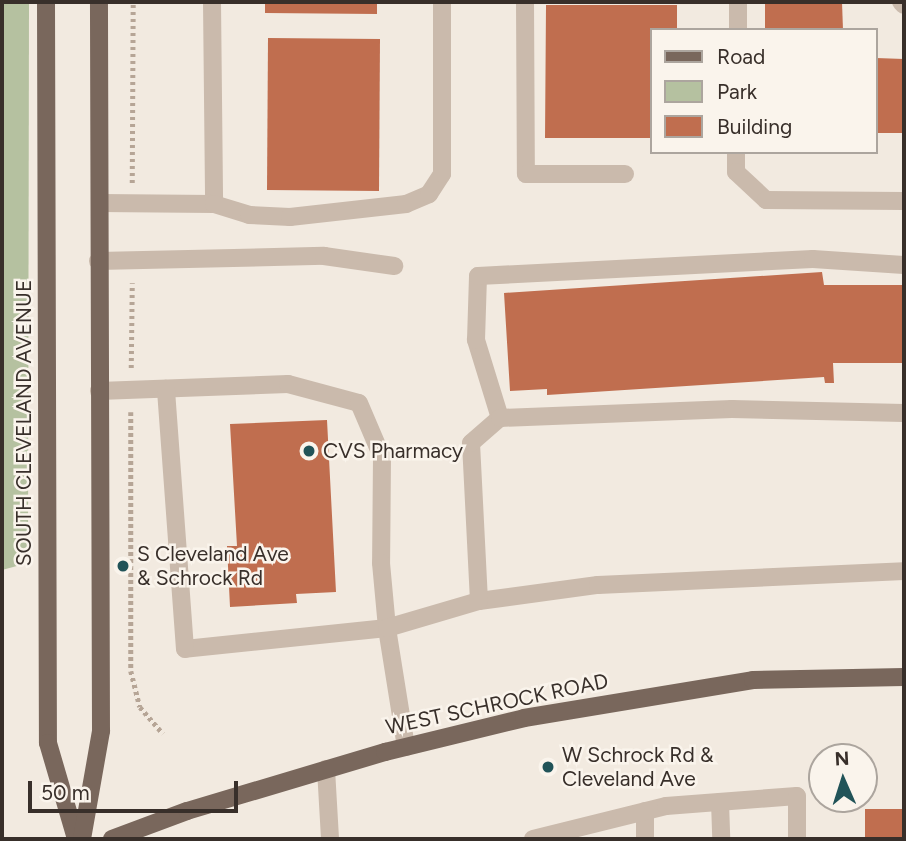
<!DOCTYPE html>
<style>
body{margin:0}
#map{position:relative;width:906px;height:841px;overflow:hidden;background:#f2eae0;font-family:Figtree,sans-serif}
div>[style]{position:absolute}
.green>*{inset:0;background:#b5c1a0}
.building>*{inset:0;background:#c06e4f}
.path>*{height:4.5px;margin-top:-2.25px;transform-origin:0;background:repeating-linear-gradient(90deg,#b6a596 0 3.5px,transparent 0 7px)}
.minor>*{height:18px;margin:-9px;padding:0 9px;transform-origin:9px;border-radius:9px;background:#cabaac}
.major>*{height:18px;margin:-9px;padding:0 9px;transform-origin:9px;border-radius:9px;background:#79675c}
.dots>*{width:19px;height:19px;translate:-50% -50%;box-sizing:border-box;border:4px solid #faf4ec;border-radius:50%}
span{translate:-50% -50%;white-space:nowrap;text-align:center;line-height:1.15;-webkit-text-stroke:5px #faf4ec;paint-order:stroke}
.street-label{font-size:21px;color:#382f2a}
.poi-label{font-size:21px;color:#382f2a}
.left{translate:0 -50%;text-align:left}
.frame{position:absolute;inset:0;border:4px solid #382f2a;pointer-events:none}
.legend{position:absolute;left:650px;top:28px;width:228px;height:126px;box-sizing:border-box;background:#faf4ec;border:2px solid #aca59e;margin:0;padding:9px 12px;list-style:none;font-size:21px;color:#382f2a}
.legend li{display:flex;align-items:center;gap:14px;height:35px}
.legend b{width:35px;border:2px solid #aca59e}
.north{position:absolute;left:808px;top:743px;width:70px;height:70px;box-sizing:border-box;background:#faf4ec;border:2px solid #aca59e;border-radius:50%;rotate:357deg;font-size:19px;font-weight:700;line-height:28px;text-align:center;color:#382f2a}
.north::after{content:'';display:block;margin:auto;width:24px;height:32px;background:#215358;clip-path:polygon(50% 0,100% 100%,50% 72%,0 100%)}
.scale{position:absolute;left:28px;top:781px;width:210px;height:32px;box-sizing:border-box;border:4px solid #382f2a;border-top:0;padding-left:9px;font-size:21px;line-height:24px;white-space:nowrap;color:#382f2a;-webkit-text-stroke:5px #faf4ec;paint-order:stroke}
</style>
<div id="map">
<div class="green">
<div style="clip-path:polygon(2px 2px,29px 2px,28px 563px,2px 570px)"></div>
</div>
<div class="building">
<div style="clip-path:polygon(265px 2px,377px 2px,377px 14px,265px 13px)"></div>
<div style="clip-path:polygon(765px 2px,842px 2px,843px 30px,765px 30px)"></div>
<div style="clip-path:polygon(546px 5px,677px 5px,677px 30px,652px 30px,652px 138px,545px 138px)"></div>
<div style="clip-path:polygon(268px 38px,380px 39px,379px 191px,267px 190px)"></div>
<div style="clip-path:polygon(876px 58px,904px 59px,904px 133px,876px 133px)"></div>
<div style="clip-path:polygon(822px 272px,824px 285px,904px 285px,904px 363px,833px 363px,834px 383px,825px 383px,824px 377px,547px 395px,547px 389px,510px 391px,504px 293px)"></div>
<div style="clip-path:polygon(327px 420px,336px 592px,296px 594px,297px 603px,230px 607px,227px 546px,237px 546px,230px 424px)"></div>
<div style="clip-path:polygon(865px 809px,904px 809px,904px 839px,865px 839px)"></div>
</div>
<div class="path">
<div style="left:132px;top:183px;width:181px;rotate:-89.7deg"></div>
<div style="left:131px;top:368px;width:85px;rotate:-89.3deg"></div>
<div style="left:131px;top:412px;width:259px;rotate:90deg"></div>
<div style="left:131px;top:671px;width:37px;rotate:76deg"></div>
<div style="left:140px;top:707px;width:35px;rotate:49deg"></div>
</div>
<div class="minor">
<div style="left:212px;top:2px;width:202px;rotate:89.4deg"></div>
<div style="left:525px;top:2px;width:172px;rotate:89.7deg"></div>
<div style="left:526px;top:174px;width:99px"></div>
<div style="left:901px;top:2px;width:4px;rotate:45deg"></div>
<div style="left:738px;top:30px;width:28px;rotate:-90deg"></div>
<div style="left:736px;top:152px;width:20px;rotate:90deg"></div>
<div style="left:736px;top:172px;width:41px;rotate:43deg"></div>
<div style="left:766px;top:200px;width:138px;rotate:0.4deg"></div>
<div style="left:100px;top:203px;width:114px;rotate:0.5deg"></div>
<div style="left:214px;top:204px;width:37px;rotate:17deg"></div>
<div style="left:249px;top:215px;width:41px;rotate:2.8deg"></div>
<div style="left:290px;top:217px;width:117px;rotate:-6.4deg"></div>
<div style="left:406px;top:204px;width:25px;rotate:-23deg"></div>
<div style="left:429px;top:194px;width:24px;rotate:-57deg"></div>
<div style="left:442px;top:174px;width:172px;rotate:-90deg"></div>
<div style="left:98px;top:261px;width:226px;rotate:-1.3deg"></div>
<div style="left:324px;top:256px;width:71px;rotate:8.1deg"></div>
<div style="left:99px;top:391px;width:189px;rotate:-2.1deg"></div>
<div style="left:288px;top:384px;width:73px;rotate:15deg"></div>
<div style="left:359px;top:403px;width:59px;rotate:66.9deg"></div>
<div style="left:382px;top:457px;width:106px;rotate:90.5deg"></div>
<div style="left:381px;top:563px;width:65px;rotate:84.7deg"></div>
<div style="left:387px;top:628px;width:203px;rotate:174.1deg"></div>
<div style="left:185px;top:649px;width:261px;rotate:-94.2deg"></div>
<div style="left:500px;top:418px;width:82px;rotate:-107.1deg"></div>
<div style="left:476px;top:340px;width:64px;rotate:-88.2deg"></div>
<div style="left:478px;top:276px;width:335px;rotate:-2.9deg"></div>
<div style="left:813px;top:259px;width:91px;rotate:3.8deg"></div>
<div style="left:479px;top:601px;width:120px;rotate:-7.7deg"></div>
<div style="left:598px;top:585px;width:306px;rotate:-2.6deg"></div>
<div style="left:406px;top:747px;width:121px;rotate:-99.1deg"></div>
<div style="left:387px;top:628px;width:96px;rotate:-16.4deg"></div>
<div style="left:479px;top:601px;width:158px;rotate:-92.9deg"></div>
<div style="left:471px;top:443px;width:38px;rotate:-41deg"></div>
<div style="left:500px;top:418px;width:232px;rotate:-2.2deg"></div>
<div style="left:732px;top:409px;width:172px;rotate:1.3deg"></div>
<div style="left:326px;top:769px;width:70px;rotate:86.7deg"></div>
<div style="left:720px;top:802px;width:37px;rotate:88deg"></div>
<div style="left:645px;top:811px;width:28px;rotate:90deg"></div>
<div style="left:533px;top:839px;width:137px;rotate:-13.9deg"></div>
<div style="left:666px;top:806px;width:131px;rotate:-4.4deg"></div>
<div style="left:797px;top:796px;width:43px;rotate:90deg"></div>
</div>
<div class="major">
<div style="left:46px;top:2px;width:741px;rotate:89.85deg"></div>
<div style="left:48px;top:743px;width:100px;rotate:73.7deg"></div>
<div style="left:82px;top:839px;width:110px;rotate:-80deg"></div>
<div style="left:101px;top:731px;width:729px;rotate:-90.16deg"></div>
<div style="left:112px;top:839px;width:80px;rotate:-20.5deg"></div>
<div style="left:187px;top:811px;width:207px;rotate:-16.6deg"></div>
<div style="left:385px;top:752px;width:143px;rotate:-13.7deg"></div>
<div style="left:524px;top:718px;width:232px;rotate:-9.4deg"></div>
<div style="left:753px;top:680px;width:151px;rotate:-1.1deg"></div>
</div>
<div class="dots">
<div style="left:309px;top:451px;background:#215358"></div>
<div style="left:123px;top:566px;background:#215358"></div>
<div style="left:548px;top:767px;background:#215358"></div>
</div>
<div class="street-label">
<span style="left:24px;top:423px;rotate:-90deg">SOUTH CLEVELAND AVENUE</span>
<span style="left:497px;top:704px;rotate:-12deg">WEST SCHROCK ROAD</span>
</div>
<div class="poi-label">
<span class="left" style="left:323px;top:451px">CVS Pharmacy</span>
<span class="left" style="left:137px;top:566px">S Cleveland Ave<br>&amp; Schrock Rd</span>
<span class="left" style="left:562px;top:767px">W Schrock Rd &amp;<br>Cleveland Ave</span>
</div>
<div class="frame"></div>
<ul class="legend">
<li><b style="height:9px;background:#79675c"></b>Road</li>
<li><b style="height:19px;background:#b5c1a0"></b>Park</li>
<li><b style="height:19px;background:#c06e4f"></b>Building</li>
</ul>
<div class="north">N</div>
<div class="scale">50 m</div>
</div>
